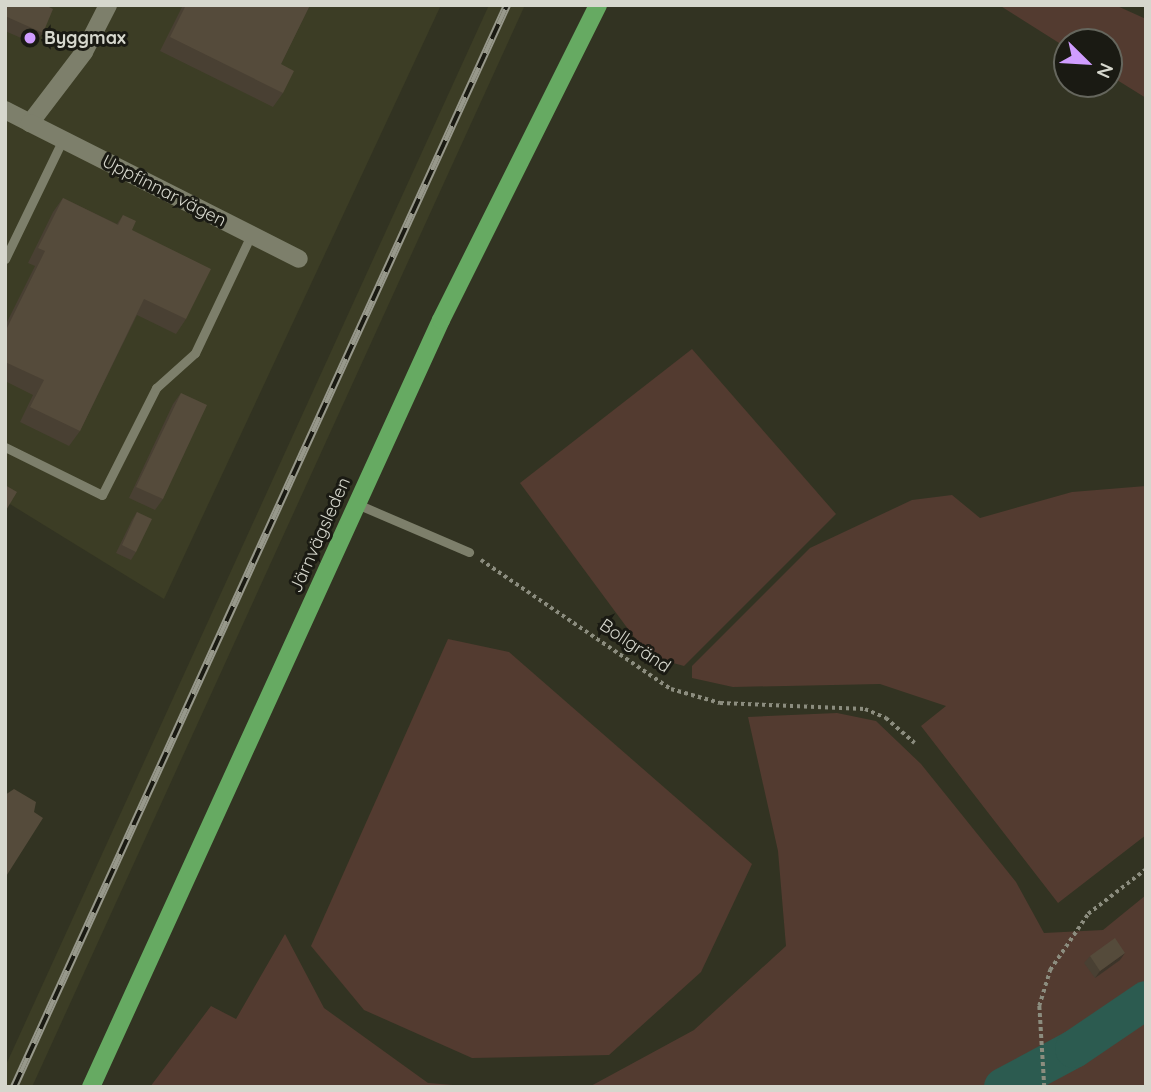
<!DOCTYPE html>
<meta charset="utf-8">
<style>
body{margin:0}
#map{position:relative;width:1151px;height:1092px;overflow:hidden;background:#323322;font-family:Quicksand,sans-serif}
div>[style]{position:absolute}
.built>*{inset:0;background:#3c3d25}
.green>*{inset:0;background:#533b30}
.river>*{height:38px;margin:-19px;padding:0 19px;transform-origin:19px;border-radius:19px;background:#2c5b50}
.path>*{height:3.5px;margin-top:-1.75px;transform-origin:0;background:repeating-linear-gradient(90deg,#8c8d7f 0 3.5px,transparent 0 7px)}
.service>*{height:9px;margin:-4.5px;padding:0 4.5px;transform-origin:4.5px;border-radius:4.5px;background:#7d7f6b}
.minor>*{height:18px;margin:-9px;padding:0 9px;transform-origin:9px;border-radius:9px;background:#7d7f6b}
.primary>*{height:18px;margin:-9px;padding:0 9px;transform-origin:9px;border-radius:9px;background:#66aa62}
.rail>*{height:8px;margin-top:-4px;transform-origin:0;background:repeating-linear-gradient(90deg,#1a1a13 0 16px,#97988b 0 32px);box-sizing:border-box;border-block:2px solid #97988b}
.wall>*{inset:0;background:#494033}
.shaded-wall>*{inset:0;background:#3c3429}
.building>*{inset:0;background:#554b3b}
.dots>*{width:19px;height:19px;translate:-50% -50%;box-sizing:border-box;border:4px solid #1a1a13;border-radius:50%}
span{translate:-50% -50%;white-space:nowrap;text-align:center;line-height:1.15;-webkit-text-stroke:6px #1a1a13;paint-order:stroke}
.poi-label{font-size:18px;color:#d6d7cd;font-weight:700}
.left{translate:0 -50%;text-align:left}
.street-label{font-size:18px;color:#d6d7cd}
.frame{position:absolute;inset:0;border:7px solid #d6d7cd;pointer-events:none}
.north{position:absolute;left:1053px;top:28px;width:70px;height:70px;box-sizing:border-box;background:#1a1a13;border:2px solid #65665d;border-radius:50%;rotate:114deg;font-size:19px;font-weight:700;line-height:28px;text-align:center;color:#d6d7cd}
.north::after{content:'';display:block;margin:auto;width:24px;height:32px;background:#d09dff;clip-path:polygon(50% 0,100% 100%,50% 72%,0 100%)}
</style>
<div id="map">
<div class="built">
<div style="clip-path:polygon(5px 5px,441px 5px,164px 599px,5px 501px)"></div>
<div style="clip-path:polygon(489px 5px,525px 5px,32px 1087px,5px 1087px,5px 1067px)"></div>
</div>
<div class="green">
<div style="clip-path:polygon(999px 5px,1115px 5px,1146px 19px,1146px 98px,1109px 75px,1109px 42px,1067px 42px,1067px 48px)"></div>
<div style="clip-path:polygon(692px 349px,836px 514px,684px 666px,648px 656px,520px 483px)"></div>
<div style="clip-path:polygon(1146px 486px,1146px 835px,1058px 903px,921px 726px,946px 706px,880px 684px,733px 687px,692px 678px,692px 666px,810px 548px,912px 500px,952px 495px,980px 518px,1072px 492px)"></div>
<div style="clip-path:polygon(448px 639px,509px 652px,752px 864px,701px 972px,609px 1055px,472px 1058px,364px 1010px,311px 946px)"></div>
<div style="clip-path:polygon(837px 713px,876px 721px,921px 764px,1016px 882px,1044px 933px,1103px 930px,1146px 895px,1146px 1087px,589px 1087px,694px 1030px,786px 946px,778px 851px,748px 717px)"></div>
<div style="clip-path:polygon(285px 934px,324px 1008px,428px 1083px,478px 1087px,150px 1087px,211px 1006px,236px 1019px)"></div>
</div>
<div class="river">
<div style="left:1003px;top:1087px;width:81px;rotate:-28.2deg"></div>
<div style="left:1074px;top:1049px;width:87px;rotate:-34.2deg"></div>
</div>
<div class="path">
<div style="left:481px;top:560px;width:230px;rotate:34.2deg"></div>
<div style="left:671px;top:689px;width:51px;rotate:15.9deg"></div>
<div style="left:720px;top:703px;width:145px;rotate:2.4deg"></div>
<div style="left:865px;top:709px;width:23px;rotate:23deg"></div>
<div style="left:886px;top:718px;width:38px;rotate:41deg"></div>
<div style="left:1044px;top:1087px;width:81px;rotate:-93.5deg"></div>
<div style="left:1039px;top:1006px;width:38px;rotate:-73deg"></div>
<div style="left:1050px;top:970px;width:68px;rotate:-55.8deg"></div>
<div style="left:1088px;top:914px;width:73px;rotate:-37.8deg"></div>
</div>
<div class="service">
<div style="left:5px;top:259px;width:133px;rotate:-64.2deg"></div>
<div style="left:5px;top:447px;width:108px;rotate:26.3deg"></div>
<div style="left:102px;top:495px;width:120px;rotate:-63.2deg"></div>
<div style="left:156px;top:388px;width:52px;rotate:-41.9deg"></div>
<div style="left:195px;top:353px;width:131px;rotate:-64.6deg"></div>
<div style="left:357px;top:504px;width:122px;rotate:23.2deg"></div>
</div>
<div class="minor">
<div style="left:5px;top:110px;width:28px;rotate:27deg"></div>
<div style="left:30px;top:123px;width:89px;rotate:-52.7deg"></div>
<div style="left:84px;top:52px;width:53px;rotate:-62.9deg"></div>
<div style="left:30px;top:123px;width:301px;rotate:26.8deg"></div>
</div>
<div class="primary">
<div style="left:91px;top:1087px;width:843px;rotate:-65.47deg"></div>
<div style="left:441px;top:320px;width:352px;rotate:-63.5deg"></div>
</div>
<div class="rail">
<div style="left:14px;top:1087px;width:1189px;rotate:-65.5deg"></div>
</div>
<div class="wall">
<div style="clip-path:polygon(5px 5px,43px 33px,35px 44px,5px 31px)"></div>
<div style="clip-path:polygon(183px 5px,310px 5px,281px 64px,283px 93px,273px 107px,160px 51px)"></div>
<div style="clip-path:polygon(63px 198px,117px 224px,123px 215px,186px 319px,176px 334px,137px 315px,80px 431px,69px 446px,20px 422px,33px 395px,5px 381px,5px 326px,35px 266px,28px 263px,53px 212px)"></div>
<div style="clip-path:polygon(181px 393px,163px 499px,155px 510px,129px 498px,173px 404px)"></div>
<div style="clip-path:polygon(137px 512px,136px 552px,131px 560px,116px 553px,132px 520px)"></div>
<div style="clip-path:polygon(1090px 956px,1120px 960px,1095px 978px,1084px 963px)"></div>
</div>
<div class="shaded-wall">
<div style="clip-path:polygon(1125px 953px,1120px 960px,1095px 978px,1100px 971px)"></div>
</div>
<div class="building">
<div style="clip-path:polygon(5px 5px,45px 5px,53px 9px,43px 33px,5px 16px)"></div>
<div style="clip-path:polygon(186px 5px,310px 5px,281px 64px,294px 71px,283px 93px,170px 37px)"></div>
<div style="clip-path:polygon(63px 198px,118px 225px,123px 215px,136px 221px,132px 230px,211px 269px,186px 319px,144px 299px,80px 431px,30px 407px,44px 380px,5px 362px,5px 332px,45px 251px,38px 248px)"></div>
<div style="clip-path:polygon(181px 393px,207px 405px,163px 499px,136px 487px)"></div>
<div style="clip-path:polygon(5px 485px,17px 492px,5px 512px)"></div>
<div style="clip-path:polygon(137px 512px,152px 519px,136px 552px,122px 545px)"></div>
<div style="clip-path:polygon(14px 789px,36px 802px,34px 812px,43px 818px,5px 878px,5px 795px)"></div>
<div style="clip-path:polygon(1115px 938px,1125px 953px,1100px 971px,1090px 956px)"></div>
</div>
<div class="dots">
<div style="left:30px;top:38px;background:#d09dff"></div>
</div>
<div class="poi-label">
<span class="left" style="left:44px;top:38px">Byggmax</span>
</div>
<div class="street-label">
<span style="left:164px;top:191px;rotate:27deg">Uppfinnarvägen</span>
<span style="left:320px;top:535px;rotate:-66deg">Järnvägsleden</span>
<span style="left:635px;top:646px;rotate:34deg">Bollgränd</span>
</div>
<div class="frame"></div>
<div class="north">N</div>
</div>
